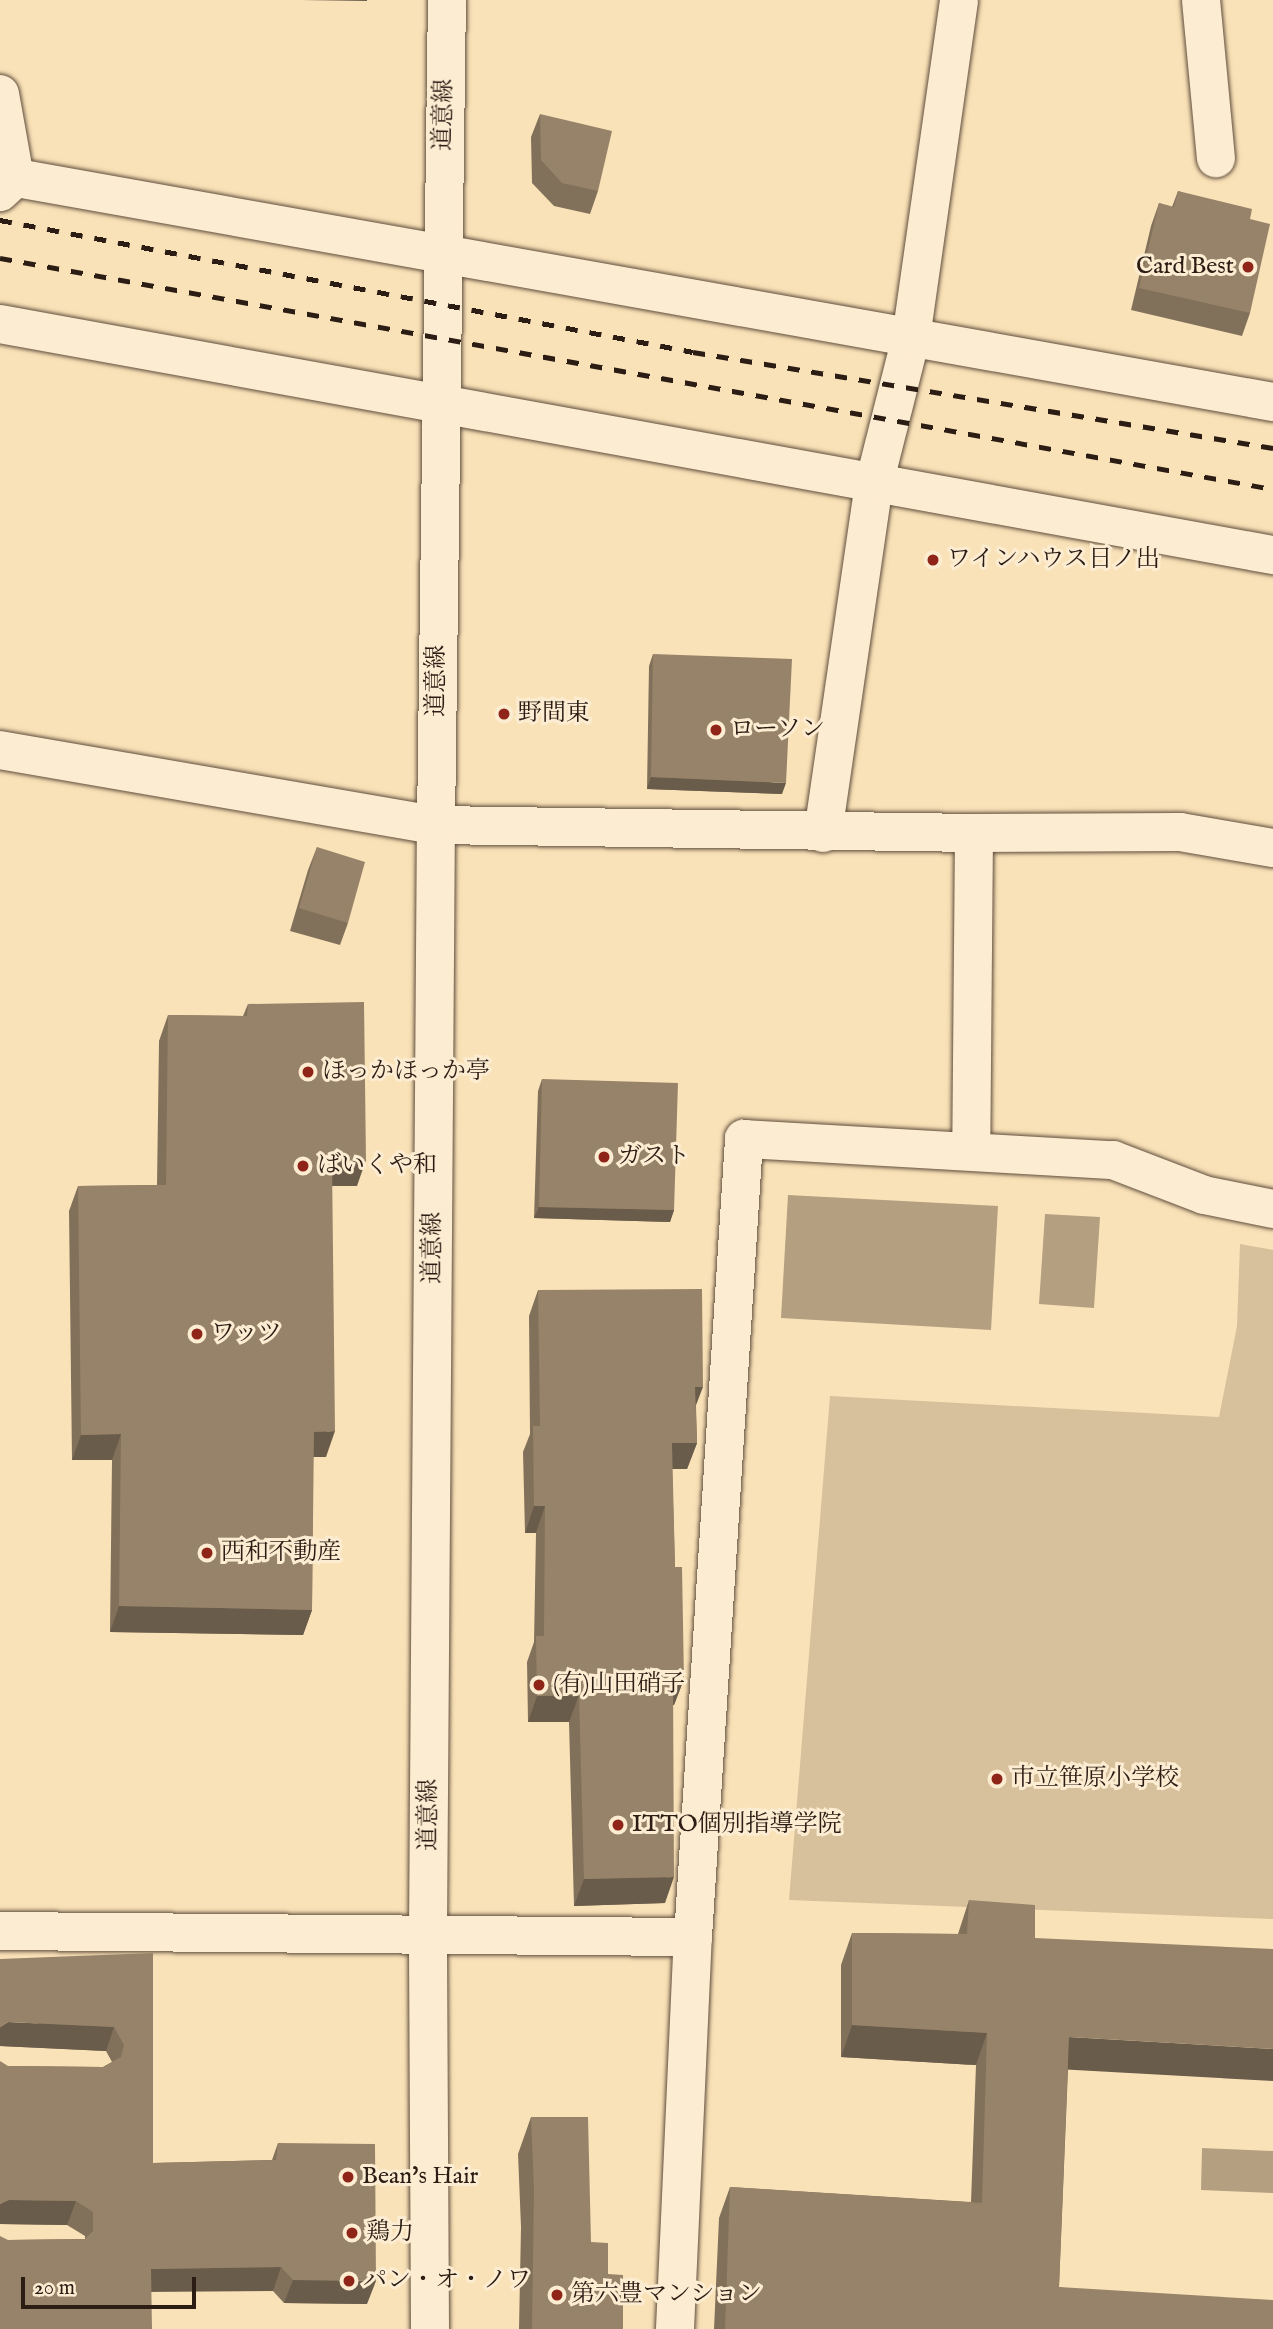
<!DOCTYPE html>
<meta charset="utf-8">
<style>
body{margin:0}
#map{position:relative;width:1273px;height:2329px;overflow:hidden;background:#fae2b8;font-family:"IM FELL English","Noto Serif JP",serif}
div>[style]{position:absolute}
.green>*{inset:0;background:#d7c09c}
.water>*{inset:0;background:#b49f80}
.roads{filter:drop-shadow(0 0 2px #5f4e3d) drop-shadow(0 0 2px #5f4e3d)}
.street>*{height:38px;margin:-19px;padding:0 19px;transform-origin:19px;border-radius:19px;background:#fcecd1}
.secondary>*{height:38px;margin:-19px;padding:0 19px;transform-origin:19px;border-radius:19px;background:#fcecd1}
.rail>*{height:5px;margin-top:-2.5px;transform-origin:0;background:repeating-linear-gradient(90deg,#2b1c14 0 12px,transparent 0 24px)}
.wall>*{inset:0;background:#82715a}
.shaded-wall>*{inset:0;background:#6a5c4a}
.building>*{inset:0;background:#978369}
.dots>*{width:19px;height:19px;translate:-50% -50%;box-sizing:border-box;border:4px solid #fcecd1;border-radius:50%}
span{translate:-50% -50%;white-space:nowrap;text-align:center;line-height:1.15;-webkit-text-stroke:6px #fcecd1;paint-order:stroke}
.street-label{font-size:24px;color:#2b1c14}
.poi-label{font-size:24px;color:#2b1c14}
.right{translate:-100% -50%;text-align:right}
.left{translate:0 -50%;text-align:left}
.scale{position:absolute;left:21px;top:2277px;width:175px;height:32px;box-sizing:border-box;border:4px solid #2b1c14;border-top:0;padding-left:9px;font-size:21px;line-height:24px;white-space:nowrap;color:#2b1c14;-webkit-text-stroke:5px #fcecd1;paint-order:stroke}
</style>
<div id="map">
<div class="green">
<div style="clip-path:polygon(1240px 1244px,1273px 1250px,1273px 1919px,789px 1900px,830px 1396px,1219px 1417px,1237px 1326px)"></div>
</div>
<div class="water">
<div style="clip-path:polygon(788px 1195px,998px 1206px,991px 1330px,781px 1318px)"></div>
<div style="clip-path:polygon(1045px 1214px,1100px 1217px,1094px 1308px,1039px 1304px)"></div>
<div style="clip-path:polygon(1202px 2148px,1273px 2151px,1273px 2193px,1201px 2190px)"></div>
</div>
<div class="roads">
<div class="street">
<div style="left:1201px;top:0;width:159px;rotate:84.6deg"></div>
<div style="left:0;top:94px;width:85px;rotate:79.9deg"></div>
<div style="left:15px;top:178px;width:21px;rotate:137deg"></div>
<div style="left:0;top:175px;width:1293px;rotate:10.11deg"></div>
<div style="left:0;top:324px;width:1294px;rotate:10.29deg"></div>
<div style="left:0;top:750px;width:442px;rotate:9.8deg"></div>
<div style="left:436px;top:825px;width:538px;rotate:0.85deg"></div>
<div style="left:974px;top:833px;width:316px;rotate:90.5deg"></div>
<div style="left:823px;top:833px;width:353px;rotate:-81.7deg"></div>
<div style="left:874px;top:484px;width:151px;rotate:-75.8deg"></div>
<div style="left:911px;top:338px;width:341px;rotate:-81.9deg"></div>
<div style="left:974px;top:833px;width:206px;rotate:-0.3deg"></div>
<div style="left:1180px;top:832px;width:94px;rotate:9.8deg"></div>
<div style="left:0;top:1931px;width:693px;rotate:0.5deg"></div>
<div style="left:675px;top:2329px;width:392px;rotate:-87.4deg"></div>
<div style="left:693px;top:1937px;width:800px;rotate:-86.34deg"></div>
<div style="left:744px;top:1139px;width:370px;rotate:3.3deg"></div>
<div style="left:1113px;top:1160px;width:97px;rotate:21deg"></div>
<div style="left:1204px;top:1195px;width:70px;rotate:11.5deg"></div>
</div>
<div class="secondary">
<div style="left:430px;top:2329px;width:396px;rotate:-90.3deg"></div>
<div style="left:428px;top:1933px;width:1108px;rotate:-89.59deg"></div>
<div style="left:436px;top:825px;width:825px;rotate:-89.24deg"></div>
</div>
</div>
<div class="rail">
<div style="left:0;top:220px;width:705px;rotate:10.78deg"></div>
<div style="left:693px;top:352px;width:588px;rotate:9.4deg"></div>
<div style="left:0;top:258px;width:1294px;rotate:10.29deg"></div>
</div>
<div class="wall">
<div style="clip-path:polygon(540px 114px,598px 191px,590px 214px,554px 206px,532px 183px,531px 137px)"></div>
<div style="clip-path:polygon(1178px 191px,1250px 219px,1250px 313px,1242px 336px,1131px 310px,1151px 226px,1159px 203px,1172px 207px)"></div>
<div style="clip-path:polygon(653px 654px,782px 794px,647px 789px,649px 666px)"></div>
<div style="clip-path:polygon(317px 847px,348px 923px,340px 945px,290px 931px,308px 870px)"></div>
<div style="clip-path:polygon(248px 1004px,357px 1186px,332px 1186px,326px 1457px,313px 1457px,312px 1610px,303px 1635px,110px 1632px,112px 1460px,72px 1460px,69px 1211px,78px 1186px,157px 1185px,159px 1041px,168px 1015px,243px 1016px)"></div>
<div style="clip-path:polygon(542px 1079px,674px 1210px,670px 1222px,534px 1218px,538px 1091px)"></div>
<div style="clip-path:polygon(538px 1290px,696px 1406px,697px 1443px,687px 1469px,672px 1469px,675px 1567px,684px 1679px,674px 1705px,673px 1705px,665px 1903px,574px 1906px,569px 1722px,528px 1722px,527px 1662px,534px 1642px,536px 1533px,525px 1533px,523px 1452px,530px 1434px,529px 1316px)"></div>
<div style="clip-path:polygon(969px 1900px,1035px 1938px,1068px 2070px,1059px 2287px,1273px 2329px,714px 2329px,719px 2218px,730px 2187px,971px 2202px,976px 2065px,841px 2057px,841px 1965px,852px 1933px,958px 1934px)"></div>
<div style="clip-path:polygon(153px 1953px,153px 2163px,272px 2160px,278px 2143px,367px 2304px,284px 2303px,273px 2291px,8px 2240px,85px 2239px,85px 2236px,67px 2225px,0 2224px,8px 2066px,103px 2067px,112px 2062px,106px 2051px,0 2046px)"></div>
<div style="clip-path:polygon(531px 2117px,591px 2242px,608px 2274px,623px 2329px,519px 2329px,521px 2227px,518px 2154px)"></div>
</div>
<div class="shaded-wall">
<div style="clip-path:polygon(301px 0,367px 0,367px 1px)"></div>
<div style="clip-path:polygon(651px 777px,786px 783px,782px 794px,647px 789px)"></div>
<div style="clip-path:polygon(366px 1160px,357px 1186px,322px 1186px,332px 1161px)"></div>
<div style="clip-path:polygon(539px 1207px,674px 1210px,670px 1222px,534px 1218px)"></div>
<div style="clip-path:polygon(695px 1387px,703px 1387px,693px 1413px)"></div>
<div style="clip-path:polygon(335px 1431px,326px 1457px,304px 1457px,314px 1432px)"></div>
<div style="clip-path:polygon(121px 1434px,112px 1460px,72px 1460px,81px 1435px)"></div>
<div style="clip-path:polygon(672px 1443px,697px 1443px,687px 1469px,662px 1469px)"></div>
<div style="clip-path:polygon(534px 1506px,545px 1506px,536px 1533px,525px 1533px)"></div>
<div style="clip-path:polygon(119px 1606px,312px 1610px,303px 1635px,110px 1632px)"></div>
<div style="clip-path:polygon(673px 1679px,684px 1679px,674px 1705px,663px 1705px)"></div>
<div style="clip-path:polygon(579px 1695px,569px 1722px,528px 1722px,537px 1696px)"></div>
<div style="clip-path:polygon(674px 1877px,665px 1903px,574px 1906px,584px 1879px)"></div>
<div style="clip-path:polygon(8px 2022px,114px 2027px,106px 2051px,0 2046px,0 2027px)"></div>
<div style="clip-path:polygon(852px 2025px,987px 2033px,976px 2065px,841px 2057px)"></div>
<div style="clip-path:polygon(1069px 2037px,1273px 2049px,1273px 2081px,1057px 2069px)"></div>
<div style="clip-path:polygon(9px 2200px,76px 2201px,67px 2225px,0 2224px,0 2204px)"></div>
<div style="clip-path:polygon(281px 2267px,273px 2291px,143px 2292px,151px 2269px)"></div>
<div style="clip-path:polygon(293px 2280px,376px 2281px,367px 2304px,284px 2303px)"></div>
</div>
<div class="building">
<div style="clip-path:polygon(540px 114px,612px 131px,598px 191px,562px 183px,541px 160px)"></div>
<div style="clip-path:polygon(1178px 191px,1252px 209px,1250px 219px,1270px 224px,1250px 313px,1139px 288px,1159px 203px,1174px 207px)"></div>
<div style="clip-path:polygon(653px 654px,792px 659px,786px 783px,651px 777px)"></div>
<div style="clip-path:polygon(317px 847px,365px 862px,348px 923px,299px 908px)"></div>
<div style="clip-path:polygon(364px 1002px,366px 1160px,332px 1161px,335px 1431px,314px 1432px,312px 1610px,119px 1606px,121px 1434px,81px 1435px,78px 1186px,166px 1185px,168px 1015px,247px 1016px,248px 1004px)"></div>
<div style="clip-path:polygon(542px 1079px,678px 1083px,674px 1210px,539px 1207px)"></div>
<div style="clip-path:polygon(702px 1289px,703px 1387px,695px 1387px,697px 1443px,672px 1443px,675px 1567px,682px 1567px,684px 1679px,673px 1679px,674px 1877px,584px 1879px,579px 1695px,537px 1696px,536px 1636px,544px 1636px,545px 1506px,534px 1506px,533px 1426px,540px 1426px,538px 1290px)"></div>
<div style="clip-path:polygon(969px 1900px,1035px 1905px,1035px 1938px,1273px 1949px,1273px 2049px,1069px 2037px,1059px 2287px,1273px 2300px,1273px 2329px,725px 2329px,730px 2187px,982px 2203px,987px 2033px,852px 2025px,852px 1933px,967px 1934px)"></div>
<div style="clip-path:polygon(153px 1953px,153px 2163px,276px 2160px,278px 2143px,375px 2144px,376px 2281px,293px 2280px,281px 2267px,151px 2269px,152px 2329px,0 2329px,0 2236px,8px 2240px,85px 2239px,93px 2231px,93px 2212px,76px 2201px,9px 2200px,0 2204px,0 2061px,8px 2066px,103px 2067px,121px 2057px,124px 2045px,114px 2027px,8px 2022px,0 2027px,0 1959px)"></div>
<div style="clip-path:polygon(531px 2117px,588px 2117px,591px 2242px,608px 2243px,608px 2274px,623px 2275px,623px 2329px,532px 2329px,534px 2190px)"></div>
</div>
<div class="dots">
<div style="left:1248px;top:267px;background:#8f2418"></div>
<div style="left:933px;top:560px;background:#8f2418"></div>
<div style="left:504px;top:714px;background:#8f2418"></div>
<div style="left:716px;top:730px;background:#8f2418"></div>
<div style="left:308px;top:1072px;background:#8f2418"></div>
<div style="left:604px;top:1157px;background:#8f2418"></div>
<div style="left:303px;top:1166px;background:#8f2418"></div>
<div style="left:197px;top:1334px;background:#8f2418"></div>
<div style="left:207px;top:1553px;background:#8f2418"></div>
<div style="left:539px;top:1685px;background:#8f2418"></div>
<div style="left:997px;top:1779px;background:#8f2418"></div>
<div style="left:618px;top:1825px;background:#8f2418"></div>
<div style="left:348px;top:2177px;background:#8f2418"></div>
<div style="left:352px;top:2233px;background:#8f2418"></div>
<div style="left:349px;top:2281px;background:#8f2418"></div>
<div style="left:557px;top:2295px;background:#8f2418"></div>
</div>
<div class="street-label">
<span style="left:444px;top:115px;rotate:-89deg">道意線</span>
<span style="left:437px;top:681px;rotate:-90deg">道意線</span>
<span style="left:433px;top:1248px;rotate:-90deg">道意線</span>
<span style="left:429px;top:1815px;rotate:-90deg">道意線</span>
</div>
<div class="poi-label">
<span class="right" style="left:1234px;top:267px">Card Best</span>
<span class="left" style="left:947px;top:560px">ワインハウス日ノ出</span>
<span class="left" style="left:518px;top:714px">野間東</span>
<span class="left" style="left:730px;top:730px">ローソン</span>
<span class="left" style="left:322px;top:1072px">ほっかほっか亭</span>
<span class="left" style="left:618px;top:1157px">ガスト</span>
<span class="left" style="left:317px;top:1166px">ばいくや和</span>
<span class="left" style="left:211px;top:1334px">ワッツ</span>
<span class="left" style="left:221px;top:1553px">西和不動産</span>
<span class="left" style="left:553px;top:1685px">(有)山田硝子</span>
<span class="left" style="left:1011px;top:1779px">市立笹原小学校</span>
<span class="left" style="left:632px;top:1825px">ITTO個別指導学院</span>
<span class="left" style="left:362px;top:2177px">Bean's Hair</span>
<span class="left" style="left:366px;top:2233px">鶏力</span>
<span class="left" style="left:363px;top:2281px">パン・オ・ノワ</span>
<span class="left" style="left:571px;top:2295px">第六豊マンション</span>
</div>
<div class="scale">20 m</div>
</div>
